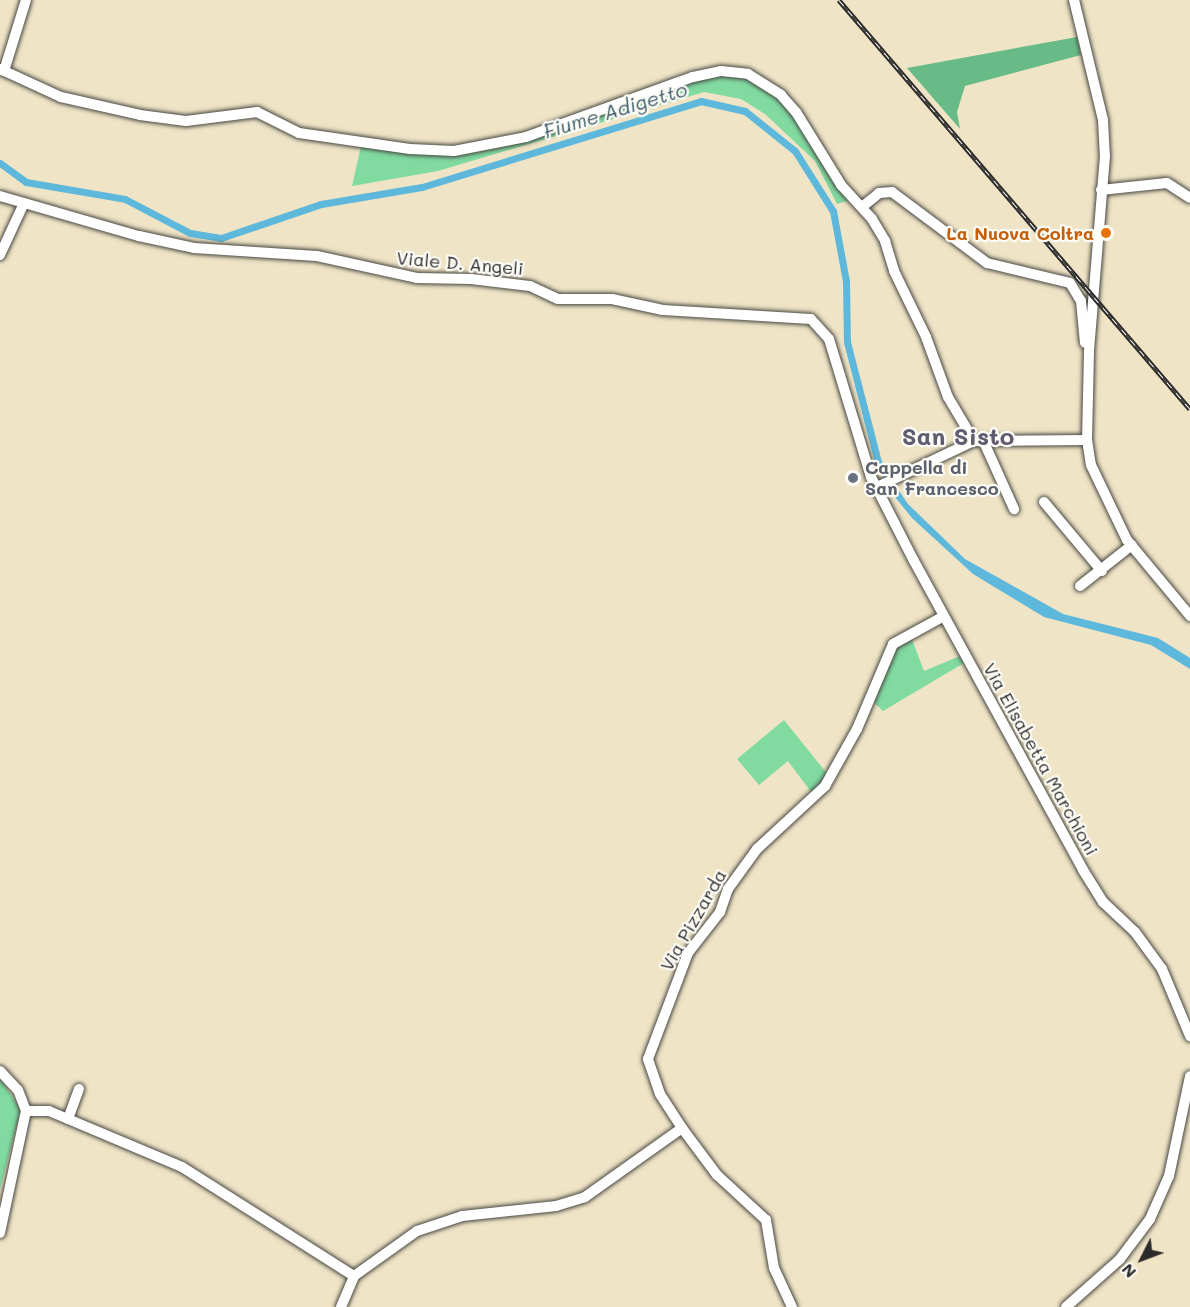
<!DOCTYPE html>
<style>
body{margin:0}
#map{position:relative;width:1190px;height:1307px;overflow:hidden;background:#efe4c6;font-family:Mali,sans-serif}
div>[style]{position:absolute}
.green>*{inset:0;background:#81dba1}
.forest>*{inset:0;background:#68bb87}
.water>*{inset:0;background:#5db8db}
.canal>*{height:7px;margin:-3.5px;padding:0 3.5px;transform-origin:3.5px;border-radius:3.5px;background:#5db8db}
.roads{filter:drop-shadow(0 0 2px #484742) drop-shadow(0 0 2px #484742)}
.minor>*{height:10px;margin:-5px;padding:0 5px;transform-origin:5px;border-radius:5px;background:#fff}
.rail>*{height:4.5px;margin-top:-2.25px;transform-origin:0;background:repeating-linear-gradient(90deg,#fdfcf7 0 7px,#2b2b2b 0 14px);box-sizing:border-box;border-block:2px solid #2b2b2b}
.dots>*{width:16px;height:16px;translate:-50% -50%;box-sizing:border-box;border:3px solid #fdfcf7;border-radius:50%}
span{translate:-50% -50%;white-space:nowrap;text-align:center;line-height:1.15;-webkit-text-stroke:4.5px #fdfcf7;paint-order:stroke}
.food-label{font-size:18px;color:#c56008;font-weight:700}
.right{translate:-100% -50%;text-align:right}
.street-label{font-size:18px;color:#2b2b2b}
.worship-label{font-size:18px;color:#5b616d;font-weight:700}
.left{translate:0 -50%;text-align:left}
.water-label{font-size:20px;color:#3c5c69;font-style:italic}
.district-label{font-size:24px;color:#605c71;font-weight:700}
.north{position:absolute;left:1112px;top:1229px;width:60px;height:60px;-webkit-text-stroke:4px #fdfcf7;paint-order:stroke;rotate:228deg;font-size:16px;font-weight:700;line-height:24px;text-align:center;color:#2b2b2b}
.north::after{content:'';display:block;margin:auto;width:21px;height:27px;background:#2b2b2b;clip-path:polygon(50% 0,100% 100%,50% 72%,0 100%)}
</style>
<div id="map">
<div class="green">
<div style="clip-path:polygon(717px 74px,745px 75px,780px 97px,850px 200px,837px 204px,815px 161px,765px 114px,741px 99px,704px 92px,438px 171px,352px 186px,361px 146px,403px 152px,488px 145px)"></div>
<div style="clip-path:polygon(911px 637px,924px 671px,960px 656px,964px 663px,883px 711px,869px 698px,895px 646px)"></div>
<div style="clip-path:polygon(784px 720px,829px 776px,814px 796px,788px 761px,759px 785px,737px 759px)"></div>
<div style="clip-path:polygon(0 1079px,21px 1109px,0 1189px)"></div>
</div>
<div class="forest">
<div style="clip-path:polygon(1077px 37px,1081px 55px,965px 86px,957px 112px,960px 129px,907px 68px)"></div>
</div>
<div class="water">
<div style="clip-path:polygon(893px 482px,908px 504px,965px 559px,1063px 614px,1158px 638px,1190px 658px,1190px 669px,1151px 645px,1044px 617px,973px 574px,912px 518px,886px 486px)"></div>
</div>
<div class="canal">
<div style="left:0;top:163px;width:32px;rotate:36deg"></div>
<div style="left:26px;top:182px;width:100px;rotate:9.7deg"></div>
<div style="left:125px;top:199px;width:73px;rotate:27.6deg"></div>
<div style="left:190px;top:233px;width:31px;rotate:9deg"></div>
<div style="left:221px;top:238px;width:106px;rotate:-18.8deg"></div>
<div style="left:321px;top:204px;width:102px;rotate:-9.6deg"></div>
<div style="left:422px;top:187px;width:292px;rotate:-17.1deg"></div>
<div style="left:701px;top:101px;width:45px;rotate:12.8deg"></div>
<div style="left:745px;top:111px;width:64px;rotate:38.7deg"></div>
<div style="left:795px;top:151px;width:71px;rotate:57.7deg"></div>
<div style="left:833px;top:211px;width:71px;rotate:79.5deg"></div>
<div style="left:846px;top:281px;width:61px;rotate:89.1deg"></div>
<div style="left:847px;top:342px;width:124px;rotate:75.5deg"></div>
<div style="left:878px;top:462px;width:24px;rotate:60deg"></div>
</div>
<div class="roads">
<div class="minor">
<div style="left:1074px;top:0;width:123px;rotate:76.4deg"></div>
<div style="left:1103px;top:120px;width:36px;rotate:87deg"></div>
<div style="left:1105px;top:156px;width:197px;rotate:94.7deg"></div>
<div style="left:1089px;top:352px;width:88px;rotate:91.3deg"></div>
<div style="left:1087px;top:440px;width:25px;rotate:81deg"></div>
<div style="left:1091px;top:465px;width:83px;rotate:64.4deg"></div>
<div style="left:1127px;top:540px;width:99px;rotate:50.3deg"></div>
<div style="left:0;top:69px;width:67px;rotate:24.7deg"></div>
<div style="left:61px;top:97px;width:81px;rotate:12.8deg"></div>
<div style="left:140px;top:115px;width:46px;rotate:7.4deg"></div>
<div style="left:186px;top:121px;width:72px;rotate:-7.2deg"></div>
<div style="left:257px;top:112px;width:47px;rotate:26.6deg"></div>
<div style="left:299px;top:133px;width:112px;rotate:8.2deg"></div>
<div style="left:410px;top:149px;width:44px;rotate:2.6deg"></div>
<div style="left:454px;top:151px;width:73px;rotate:-11deg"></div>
<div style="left:526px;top:137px;width:177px;rotate:-19.8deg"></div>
<div style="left:693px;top:77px;width:29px;rotate:-12deg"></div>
<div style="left:721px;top:71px;width:27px;rotate:6deg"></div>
<div style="left:748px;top:74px;width:39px;rotate:32deg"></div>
<div style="left:781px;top:95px;width:23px;rotate:49deg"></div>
<div style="left:796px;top:112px;width:86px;rotate:58.3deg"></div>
<div style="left:841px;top:185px;width:46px;rotate:47.6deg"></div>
<div style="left:872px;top:219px;width:26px;rotate:59deg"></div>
<div style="left:885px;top:241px;width:31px;rotate:73deg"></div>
<div style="left:894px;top:271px;width:73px;rotate:64.1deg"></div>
<div style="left:926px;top:337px;width:64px;rotate:69.9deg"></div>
<div style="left:948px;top:397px;width:51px;rotate:59.4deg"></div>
<div style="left:4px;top:71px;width:74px;rotate:-72.8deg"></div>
<div style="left:1101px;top:190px;width:66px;rotate:-6.1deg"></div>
<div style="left:1167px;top:183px;width:27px;rotate:33deg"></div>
<div style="left:0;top:196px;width:145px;rotate:16.1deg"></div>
<div style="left:139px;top:236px;width:56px;rotate:12.3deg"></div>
<div style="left:194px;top:248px;width:123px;rotate:3.7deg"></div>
<div style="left:317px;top:256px;width:102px;rotate:12.4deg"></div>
<div style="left:417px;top:278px;width:54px;rotate:1.1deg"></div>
<div style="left:471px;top:279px;width:59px;rotate:6.8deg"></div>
<div style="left:530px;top:286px;width:31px;rotate:25deg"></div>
<div style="left:558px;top:299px;width:54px"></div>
<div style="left:612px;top:299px;width:52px;rotate:12.2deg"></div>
<div style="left:663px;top:310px;width:148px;rotate:3.5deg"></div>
<div style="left:811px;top:319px;width:27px;rotate:48deg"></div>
<div style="left:829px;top:339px;width:144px;rotate:73.1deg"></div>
<div style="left:871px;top:477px;width:94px;rotate:62.9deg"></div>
<div style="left:914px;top:561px;width:352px;rotate:61.3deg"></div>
<div style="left:1083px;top:870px;width:38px;rotate:58deg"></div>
<div style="left:1103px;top:902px;width:44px;rotate:43.2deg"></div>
<div style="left:1135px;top:932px;width:46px;rotate:53.9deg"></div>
<div style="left:1162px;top:969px;width:73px;rotate:67.3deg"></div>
<div style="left:862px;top:207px;width:22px;rotate:-39deg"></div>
<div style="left:879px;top:193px;width:13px;rotate:-4deg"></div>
<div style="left:892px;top:192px;width:119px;rotate:36.8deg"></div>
<div style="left:987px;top:263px;width:85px;rotate:13.5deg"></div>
<div style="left:1070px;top:283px;width:21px;rotate:59deg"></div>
<div style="left:1081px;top:301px;width:42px;rotate:84.6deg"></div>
<div style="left:0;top:255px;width:57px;rotate:-65.2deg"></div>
<div style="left:983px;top:440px;width:76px;rotate:65.8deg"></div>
<div style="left:877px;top:487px;width:107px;rotate:-25.4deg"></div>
<div style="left:974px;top:441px;width:113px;rotate:-0.5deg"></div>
<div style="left:1044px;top:502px;width:90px;rotate:50deg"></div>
<div style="left:1080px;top:586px;width:66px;rotate:-38.3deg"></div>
<div style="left:0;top:1071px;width:26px;rotate:47deg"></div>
<div style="left:18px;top:1090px;width:22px;rotate:69deg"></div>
<div style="left:26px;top:1111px;width:23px"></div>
<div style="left:49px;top:1111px;width:144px;rotate:22.8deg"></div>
<div style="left:182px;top:1167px;width:204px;rotate:32.4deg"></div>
<div style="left:68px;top:1119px;width:32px;rotate:-70deg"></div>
<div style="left:0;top:1233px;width:125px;rotate:-78deg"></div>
<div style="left:341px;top:1307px;width:34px;rotate:-67deg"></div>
<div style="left:354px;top:1276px;width:77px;rotate:-35.5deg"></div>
<div style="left:417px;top:1231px;width:47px;rotate:-18.4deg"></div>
<div style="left:462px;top:1216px;width:95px;rotate:-6.1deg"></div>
<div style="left:556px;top:1206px;width:30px;rotate:-17deg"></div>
<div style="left:585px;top:1197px;width:119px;rotate:-35.4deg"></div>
<div style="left:792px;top:1307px;width:43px;rotate:-114.8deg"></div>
<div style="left:774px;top:1268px;width:49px;rotate:-99.5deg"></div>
<div style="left:766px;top:1220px;width:67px;rotate:-137.4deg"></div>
<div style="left:717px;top:1175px;width:59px;rotate:-126.7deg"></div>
<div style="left:682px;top:1128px;width:40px;rotate:-122.9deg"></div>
<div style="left:660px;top:1094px;width:37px;rotate:-109deg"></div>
<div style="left:648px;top:1059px;width:113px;rotate:-69.3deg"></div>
<div style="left:688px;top:953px;width:52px;rotate:-52deg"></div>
<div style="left:720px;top:912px;width:24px;rotate:-71deg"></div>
<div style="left:728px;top:889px;width:49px;rotate:-54.1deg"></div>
<div style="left:757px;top:849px;width:93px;rotate:-42.8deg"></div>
<div style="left:825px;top:786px;width:65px;rotate:-60.7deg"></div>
<div style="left:857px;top:729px;width:92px;rotate:-67deg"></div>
<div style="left:893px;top:644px;width:58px;rotate:-28.8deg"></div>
<div style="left:1066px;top:1307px;width:72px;rotate:-41.6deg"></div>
<div style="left:1120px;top:1259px;width:50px;rotate:-53.1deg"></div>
<div style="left:1150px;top:1219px;width:47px;rotate:-66.2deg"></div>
<div style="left:1169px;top:1176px;width:102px;rotate:-78.1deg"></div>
</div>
</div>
<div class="rail">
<div style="left:839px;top:0;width:539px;rotate:49.36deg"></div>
</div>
<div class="dots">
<div style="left:1106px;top:233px;background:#e8710a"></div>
<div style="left:853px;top:478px;background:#6b7280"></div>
</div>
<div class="food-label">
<span class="right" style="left:1094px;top:233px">La Nuova Coltra</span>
</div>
<div class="street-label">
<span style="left:460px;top:263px;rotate:5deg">Viale D. Angeli</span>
<span style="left:1041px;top:759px;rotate:61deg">Via Elisabetta Marchioni</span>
<span style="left:693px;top:920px;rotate:-60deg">Via Pizzarda</span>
</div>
<div class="worship-label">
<span class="left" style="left:865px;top:478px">Cappella di<br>San Francesco</span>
</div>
<div class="water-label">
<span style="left:615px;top:110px;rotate:-17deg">Fiume Adigetto</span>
</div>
<div class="district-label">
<span style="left:958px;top:436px">San Sisto</span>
</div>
<div class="north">N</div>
</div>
